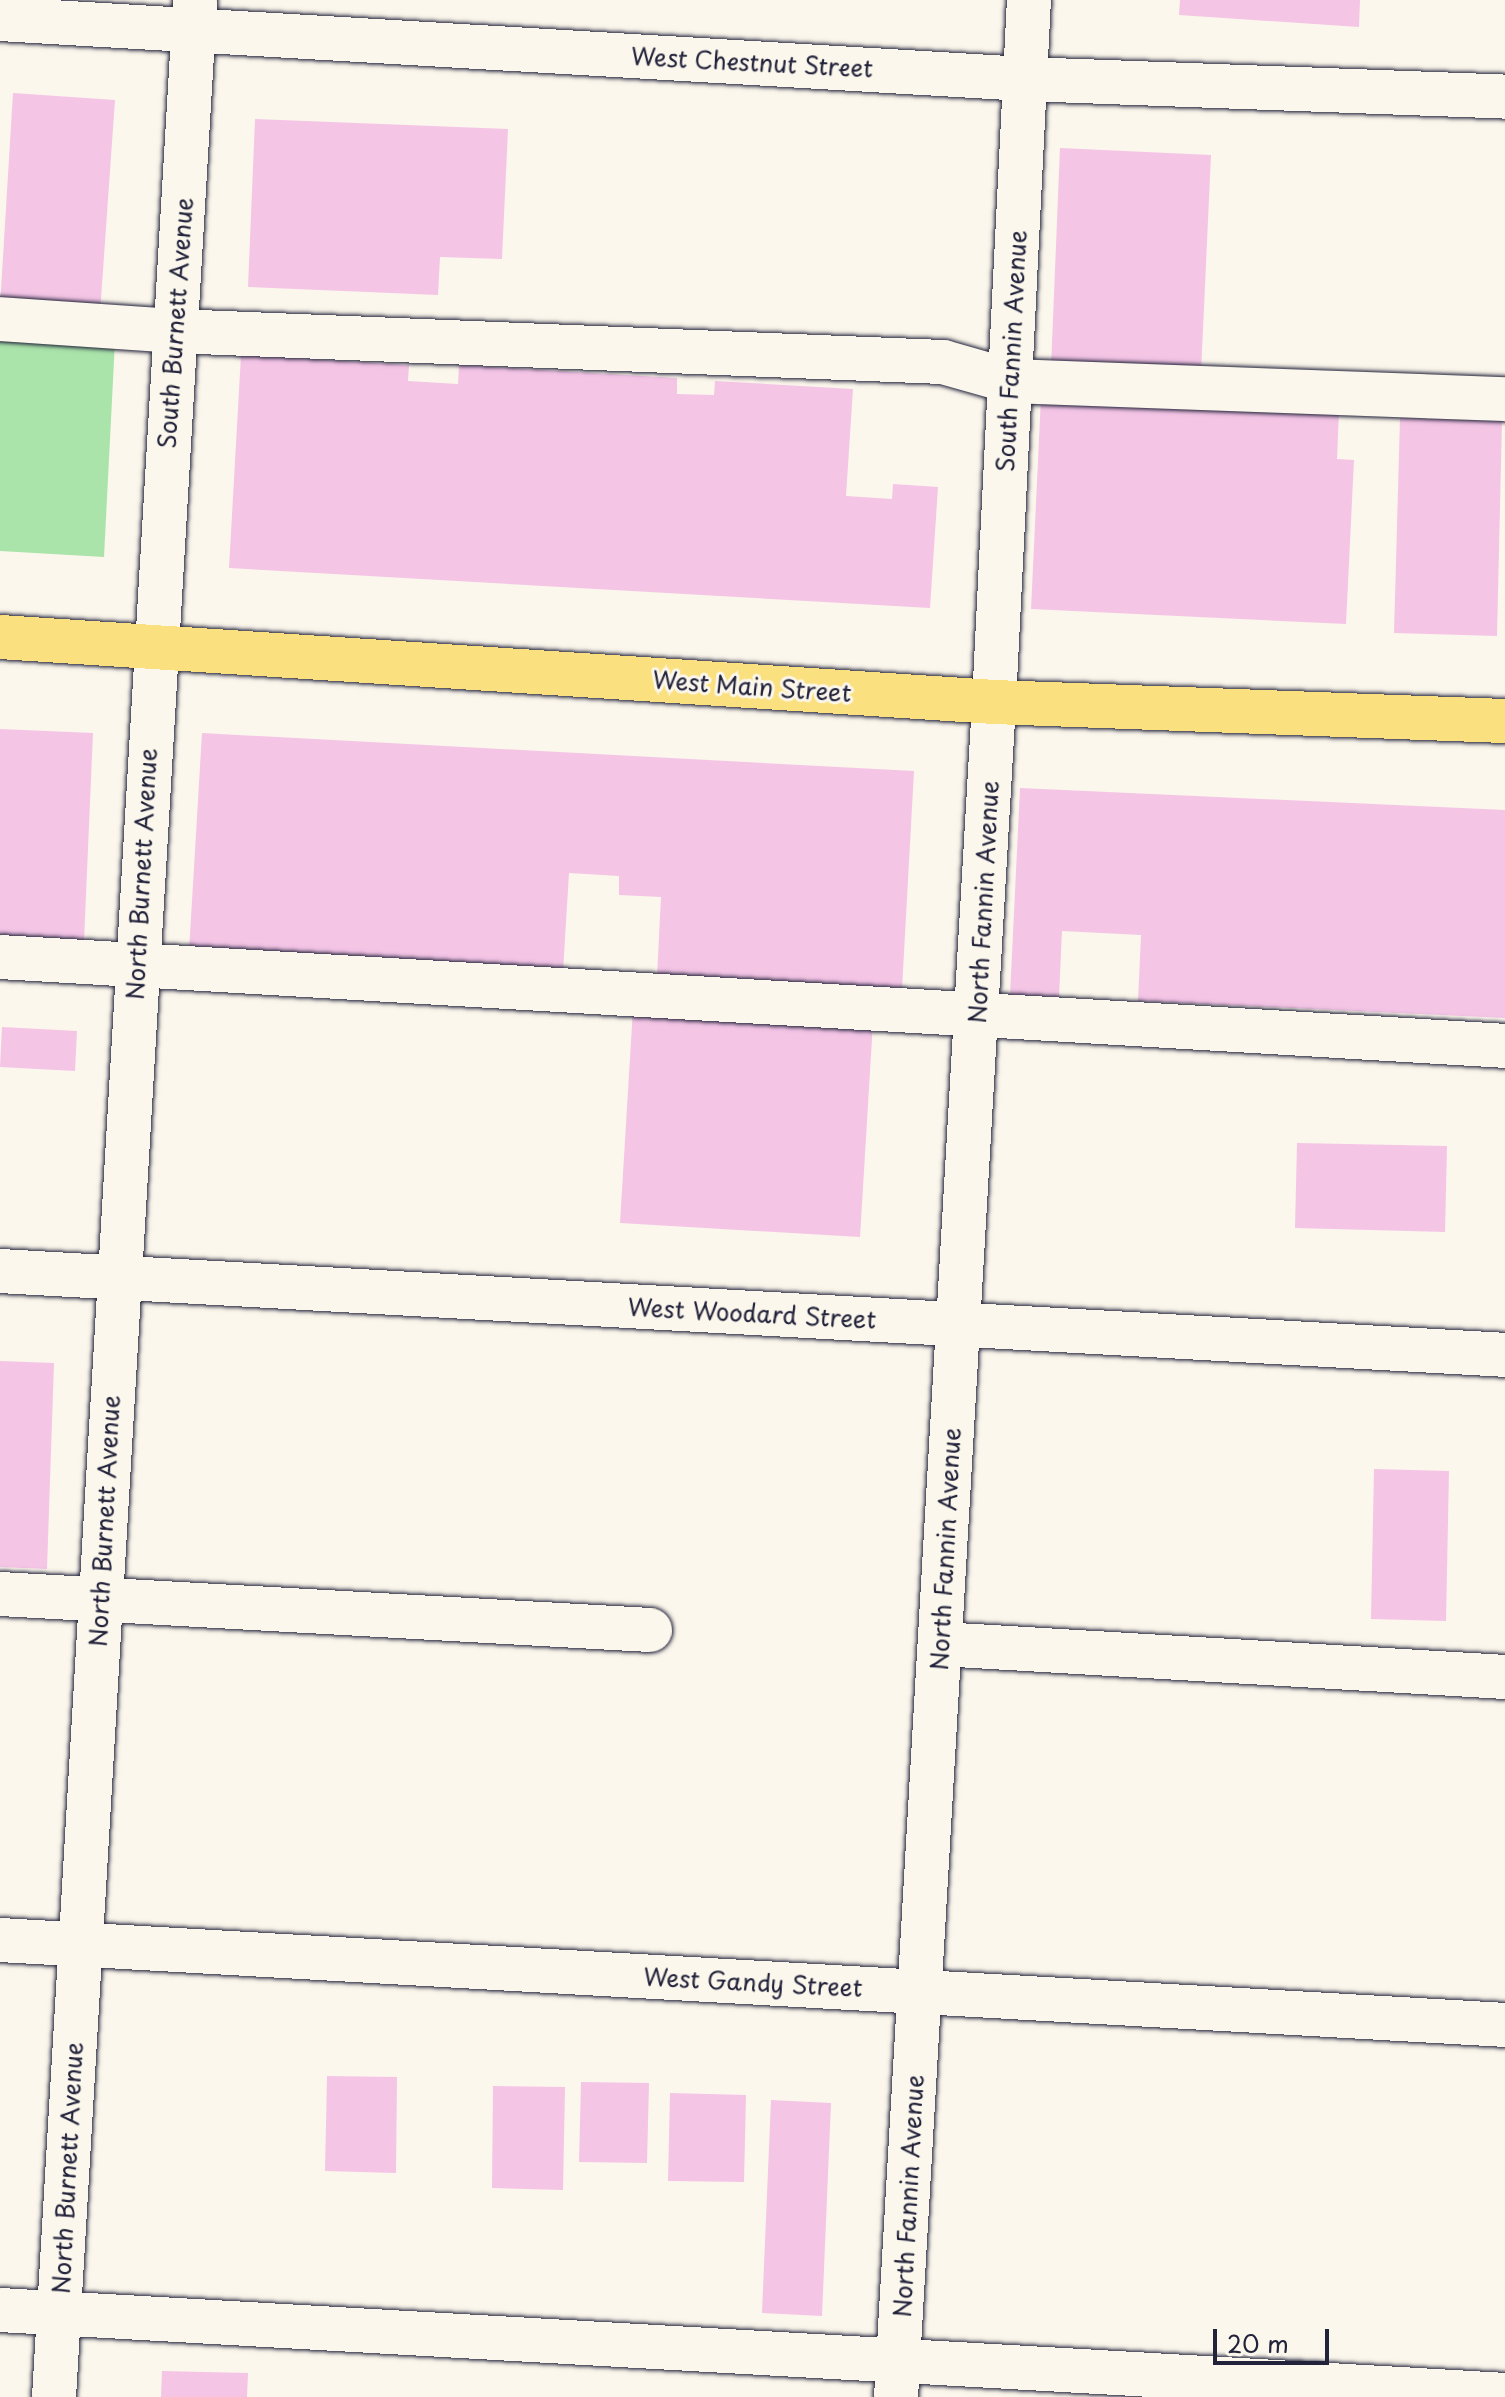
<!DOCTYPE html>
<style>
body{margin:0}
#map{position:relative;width:1505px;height:2397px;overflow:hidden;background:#fbf7ec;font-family:"Playpen Sans",sans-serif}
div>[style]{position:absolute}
.green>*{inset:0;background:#aae4aa}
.building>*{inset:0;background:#f5c5e6}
.roads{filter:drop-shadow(0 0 2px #22223b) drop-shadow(0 0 2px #22223b)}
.minor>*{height:44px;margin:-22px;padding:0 22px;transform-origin:22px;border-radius:22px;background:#fbf7ec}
.major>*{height:44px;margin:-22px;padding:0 22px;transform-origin:22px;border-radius:22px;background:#fbe080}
span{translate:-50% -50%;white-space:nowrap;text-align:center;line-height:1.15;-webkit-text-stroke:6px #fbf7ec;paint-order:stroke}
.street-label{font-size:24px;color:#22223b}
.scale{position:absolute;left:1213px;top:2329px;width:116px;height:36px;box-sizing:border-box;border:4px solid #22223b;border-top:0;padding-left:10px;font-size:24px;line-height:28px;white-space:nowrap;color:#22223b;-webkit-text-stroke:6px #fbf7ec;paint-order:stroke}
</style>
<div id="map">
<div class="green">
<div style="clip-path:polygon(0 335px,115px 341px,104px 557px,0 551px)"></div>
</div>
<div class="building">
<div style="clip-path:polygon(1180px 0,1360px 0,1359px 27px,1179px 15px)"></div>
<div style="clip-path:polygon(13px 93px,115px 100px,100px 313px,0 306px)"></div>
<div style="clip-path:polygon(255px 119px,508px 129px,502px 259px,440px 257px,438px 295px,248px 287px)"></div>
<div style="clip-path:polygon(1060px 148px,1211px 155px,1201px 373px,1051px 367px)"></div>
<div style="clip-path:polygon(241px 355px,409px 365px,408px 381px,458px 384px,459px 365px,677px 378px,677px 394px,714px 395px,715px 381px,853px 389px,846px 496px,892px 499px,893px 484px,938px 487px,930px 608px,229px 568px)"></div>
<div style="clip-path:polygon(1041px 397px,1339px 412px,1337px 459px,1354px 460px,1346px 624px,1031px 609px)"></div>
<div style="clip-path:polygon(1400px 418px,1502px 421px,1497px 636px,1394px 633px)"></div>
<div style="clip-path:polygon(0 729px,93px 733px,84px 941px,0 937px)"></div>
<div style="clip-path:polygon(202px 733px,914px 771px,902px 989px,657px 976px,661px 897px,619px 895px,619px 876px,569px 873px,563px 971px,189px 951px)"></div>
<div style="clip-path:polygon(1020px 788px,1505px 810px,1505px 1018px,1138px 1001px,1141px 935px,1062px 931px,1059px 997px,1010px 995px)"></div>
<div style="clip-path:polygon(633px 1008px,873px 1022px,860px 1237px,620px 1223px)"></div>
<div style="clip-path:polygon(2px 1027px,77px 1031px,75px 1071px,0 1067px)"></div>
<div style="clip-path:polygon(1297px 1143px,1447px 1146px,1445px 1232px,1295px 1228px)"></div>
<div style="clip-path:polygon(0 1361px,54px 1363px,47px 1569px,0 1567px)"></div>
<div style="clip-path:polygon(1374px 1469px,1449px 1471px,1446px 1621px,1371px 1619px)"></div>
<div style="clip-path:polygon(327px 2076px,397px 2077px,396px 2173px,325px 2171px)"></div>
<div style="clip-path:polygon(581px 2082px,649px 2083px,647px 2163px,579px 2162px)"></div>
<div style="clip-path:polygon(493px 2086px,565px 2087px,563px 2190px,492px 2188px)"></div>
<div style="clip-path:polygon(670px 2093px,746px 2095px,744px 2182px,668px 2181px)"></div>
<div style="clip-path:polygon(771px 2100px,831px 2103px,822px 2316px,762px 2313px)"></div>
<div style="clip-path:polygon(162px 2371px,248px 2373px,247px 2397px,161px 2397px)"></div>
</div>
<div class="roads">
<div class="minor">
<div style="left:0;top:19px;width:1027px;rotate:3.35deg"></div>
<div style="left:1025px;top:79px;width:480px;rotate:2.1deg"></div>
<div style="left:0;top:319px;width:174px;rotate:3.9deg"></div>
<div style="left:174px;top:331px;width:770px;rotate:2.31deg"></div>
<div style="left:943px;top:362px;width:70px;rotate:15.8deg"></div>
<div style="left:1010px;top:381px;width:495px;rotate:2.1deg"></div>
<div style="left:0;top:957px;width:1508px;rotate:3.38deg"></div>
<div style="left:0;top:1271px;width:1507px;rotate:3.19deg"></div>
<div style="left:0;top:1594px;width:651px;rotate:3.17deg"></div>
<div style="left:940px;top:1644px;width:566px;rotate:3.34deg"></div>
<div style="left:0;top:1940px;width:1507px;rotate:3.23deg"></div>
<div style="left:0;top:2310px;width:1507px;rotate:3.23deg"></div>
<div style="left:54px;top:2397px;width:2401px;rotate:-86.63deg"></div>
<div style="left:896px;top:2397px;width:1698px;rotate:-86.69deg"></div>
<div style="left:994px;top:702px;width:703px;rotate:-87.15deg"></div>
</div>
<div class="major">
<div style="left:0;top:637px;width:996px;rotate:3.74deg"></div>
<div style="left:994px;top:702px;width:511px;rotate:2.13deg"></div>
</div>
</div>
<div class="street-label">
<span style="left:752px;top:62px;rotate:3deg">West Chestnut Street</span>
<span style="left:175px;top:323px;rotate:-86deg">South Burnett Avenue</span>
<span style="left:1011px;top:351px;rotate:-87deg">South Fannin Avenue</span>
<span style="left:752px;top:686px;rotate:4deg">West Main Street</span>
<span style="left:141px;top:874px;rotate:-87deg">North Burnett Avenue</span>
<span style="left:983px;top:902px;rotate:-87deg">North Fannin Avenue</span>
<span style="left:752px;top:1313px;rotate:3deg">West Woodard Street</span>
<span style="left:104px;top:1521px;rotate:-87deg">North Burnett Avenue</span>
<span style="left:945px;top:1549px;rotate:-87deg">North Fannin Avenue</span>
<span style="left:753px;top:1982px;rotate:3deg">West Gandy Street</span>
<span style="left:67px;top:2168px;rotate:-87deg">North Burnett Avenue</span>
<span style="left:908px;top:2196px;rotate:-87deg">North Fannin Avenue</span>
</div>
<div class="scale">20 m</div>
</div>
